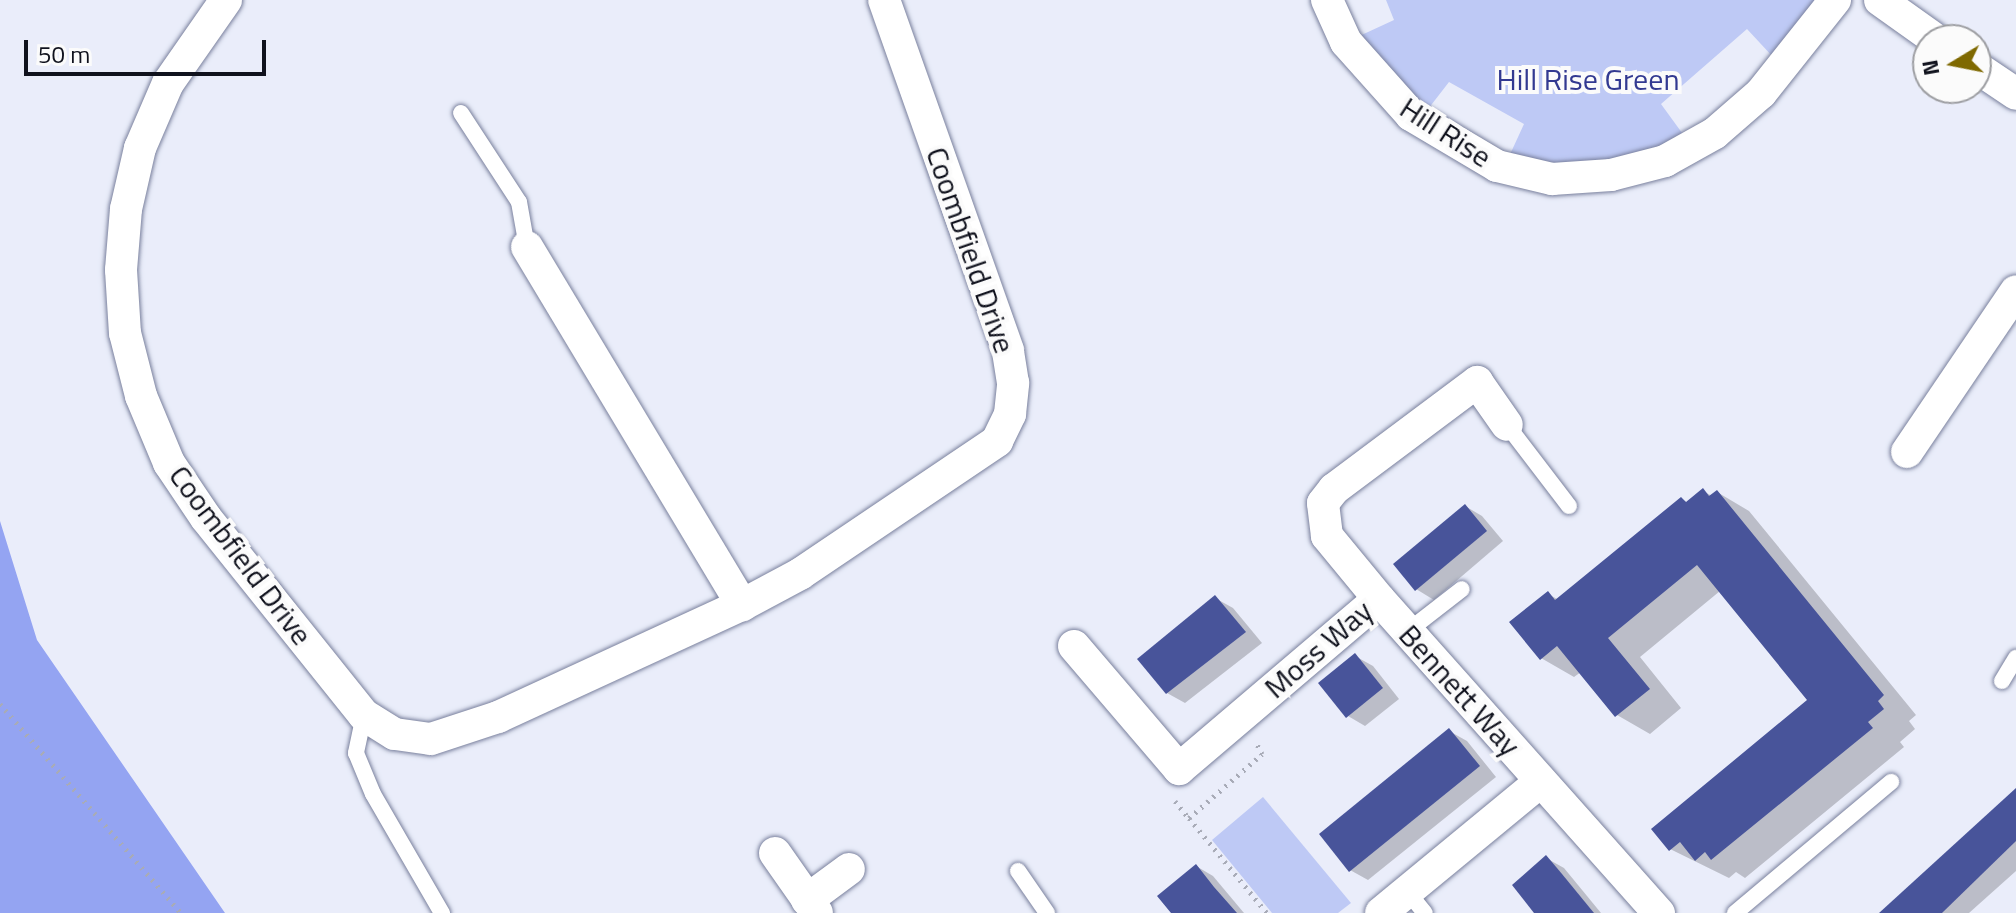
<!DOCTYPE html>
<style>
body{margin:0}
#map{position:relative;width:2016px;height:913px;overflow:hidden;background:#eaedfa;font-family:"Titillium Web",sans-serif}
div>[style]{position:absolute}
.green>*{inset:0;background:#bec9f5}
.forest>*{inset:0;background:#94a4f2}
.shadow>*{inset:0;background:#0003}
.building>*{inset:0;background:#48549a}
.path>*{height:5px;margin-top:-2.5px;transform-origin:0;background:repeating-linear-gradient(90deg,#a8abb7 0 2px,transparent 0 8px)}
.roads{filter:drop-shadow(0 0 2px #79809d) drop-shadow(0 0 2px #79809d)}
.service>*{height:16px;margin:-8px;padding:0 8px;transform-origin:8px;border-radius:8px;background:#fff}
.minor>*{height:32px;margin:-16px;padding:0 16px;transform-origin:16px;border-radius:16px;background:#fff}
span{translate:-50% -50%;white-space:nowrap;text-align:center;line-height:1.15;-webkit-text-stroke:8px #fbfbfb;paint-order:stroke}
.park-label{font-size:30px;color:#323991}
.street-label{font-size:30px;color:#10121d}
.north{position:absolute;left:1912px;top:24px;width:80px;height:80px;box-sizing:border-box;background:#fbfbfb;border:2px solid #9d9ea2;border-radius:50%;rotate:260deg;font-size:22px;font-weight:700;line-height:32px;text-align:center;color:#10121d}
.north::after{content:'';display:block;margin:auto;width:28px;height:36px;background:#7f6901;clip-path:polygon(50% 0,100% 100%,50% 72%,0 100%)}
.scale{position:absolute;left:24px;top:40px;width:242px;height:36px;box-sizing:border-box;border:4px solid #10121d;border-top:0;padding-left:10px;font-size:24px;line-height:28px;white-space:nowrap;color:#10121d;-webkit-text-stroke:6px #fbfbfb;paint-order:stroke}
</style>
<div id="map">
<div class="green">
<div style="clip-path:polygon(1386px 0,1816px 0,1773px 57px,1747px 29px,1661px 104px,1685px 137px,1608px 167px,1507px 161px,1524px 124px,1449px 82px,1425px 113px,1355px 38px,1394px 20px)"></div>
<div style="clip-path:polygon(1263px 797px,1351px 903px,1338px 913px,1272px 913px,1212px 840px)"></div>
</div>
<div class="forest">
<div style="clip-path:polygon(0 521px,37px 640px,225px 913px,0 913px)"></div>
</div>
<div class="shadow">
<div style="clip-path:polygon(1703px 491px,1712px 496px,1717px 492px,1749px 511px,1916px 715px,1909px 721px,1915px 729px,1900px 742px,1904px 747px,1745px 878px,1736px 872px,1729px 878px,1670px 849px,1810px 701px,1720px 591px,1640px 657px,1681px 708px,1650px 734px,1617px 715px,1581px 672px,1574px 677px,1541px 658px,1548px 594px,1559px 600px,1681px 499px,1688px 503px)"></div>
<div style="clip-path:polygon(1465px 506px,1482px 516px,1503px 541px,1434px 600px,1416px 589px)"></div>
<div style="clip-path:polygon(1215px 598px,1233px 608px,1262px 643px,1185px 703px,1167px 693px)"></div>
<div style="clip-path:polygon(1355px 656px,1373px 666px,1399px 699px,1365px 726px,1348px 716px)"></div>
<div style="clip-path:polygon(1449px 731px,1467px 741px,1496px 777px,1368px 880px,1350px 870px)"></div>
<div style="clip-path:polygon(2016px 794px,2016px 871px,1969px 913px,1881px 913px)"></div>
<div style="clip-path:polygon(1546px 858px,1564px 868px,1601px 913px,1537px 913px)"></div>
<div style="clip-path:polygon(1196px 866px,1213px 876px,1244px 913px,1174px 913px)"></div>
</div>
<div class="building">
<div style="clip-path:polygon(1703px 488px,1709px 496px,1717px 490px,1884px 695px,1878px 701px,1884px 709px,1868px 722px,1873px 728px,1711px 860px,1705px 852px,1695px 861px,1680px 842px,1669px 851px,1651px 829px,1807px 700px,1697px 565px,1608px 638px,1650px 689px,1615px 717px,1557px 646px,1540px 660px,1509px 622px,1548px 591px,1555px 600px,1681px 497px,1686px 502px)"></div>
<div style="clip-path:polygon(1465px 504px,1487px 531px,1415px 591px,1393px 564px)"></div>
<div style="clip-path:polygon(1215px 595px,1246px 632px,1166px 694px,1137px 659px)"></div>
<div style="clip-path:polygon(1355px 653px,1383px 688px,1346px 718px,1318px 683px)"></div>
<div style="clip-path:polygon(1449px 728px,1480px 766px,1349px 872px,1319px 834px)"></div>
<div style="clip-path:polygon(2016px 788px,2016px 841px,1942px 913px,1879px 913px)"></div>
<div style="clip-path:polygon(1546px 855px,1562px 874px,1594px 913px,1534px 913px,1512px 885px)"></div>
<div style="clip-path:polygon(1196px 864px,1214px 887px,1237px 913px,1171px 913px,1157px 896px)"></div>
</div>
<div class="path">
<div style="left:0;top:704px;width:276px;rotate:49.1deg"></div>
<div style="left:1175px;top:801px;width:22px;rotate:51deg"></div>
<div style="left:1189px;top:818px;width:97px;rotate:-41.2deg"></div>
<div style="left:1262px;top:754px;width:13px;rotate:-117deg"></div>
<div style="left:1189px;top:818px;width:123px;rotate:50.6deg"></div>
</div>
<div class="roads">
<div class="service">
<div style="left:461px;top:113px;width:106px;rotate:56.9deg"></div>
<div style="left:519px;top:202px;width:46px;rotate:79.9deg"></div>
<div style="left:1507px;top:425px;width:102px;rotate:52.6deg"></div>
<div style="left:1408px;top:631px;width:68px;rotate:-37.9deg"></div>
<div style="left:2002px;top:681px;width:27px;rotate:-59deg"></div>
<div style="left:364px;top:715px;width:39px;rotate:102deg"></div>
<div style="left:356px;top:753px;width:44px;rotate:67.5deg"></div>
<div style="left:373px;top:794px;width:138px;rotate:59.9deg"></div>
<div style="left:1018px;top:871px;width:51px;rotate:55.4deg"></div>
<div style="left:1407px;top:891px;width:28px;rotate:51deg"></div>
<div style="left:1735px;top:913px;width:204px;rotate:-40deg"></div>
</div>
<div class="minor">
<div style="left:226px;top:0;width:101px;rotate:124.9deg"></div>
<div style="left:168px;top:83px;width:71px;rotate:113.3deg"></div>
<div style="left:140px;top:148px;width:63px;rotate:102.9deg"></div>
<div style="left:126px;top:209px;width:61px;rotate:94.7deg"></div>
<div style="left:121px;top:270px;width:63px;rotate:86.4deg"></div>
<div style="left:125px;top:333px;width:65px;rotate:75.7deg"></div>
<div style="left:141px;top:396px;width:73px;rotate:67.3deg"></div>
<div style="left:169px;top:463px;width:66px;rotate:56.1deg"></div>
<div style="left:206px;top:518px;width:253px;rotate:51.3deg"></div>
<div style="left:364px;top:715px;width:36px;rotate:32deg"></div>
<div style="left:395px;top:734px;width:36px;rotate:8deg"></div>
<div style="left:431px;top:739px;width:71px;rotate:-18.2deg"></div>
<div style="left:498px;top:717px;width:268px;rotate:-24.7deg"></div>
<div style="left:742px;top:605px;width:66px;rotate:-28.1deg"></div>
<div style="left:800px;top:574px;width:238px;rotate:-34deg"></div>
<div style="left:997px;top:441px;width:30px;rotate:-64deg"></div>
<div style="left:1010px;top:414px;width:31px;rotate:-84deg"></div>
<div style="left:1013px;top:383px;width:33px;rotate:-99deg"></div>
<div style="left:1008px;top:350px;width:371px;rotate:-109.5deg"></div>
<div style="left:1327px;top:0;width:46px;rotate:65.7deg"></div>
<div style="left:1346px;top:42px;width:98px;rotate:48.3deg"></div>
<div style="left:1411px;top:115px;width:100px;rotate:30.7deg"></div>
<div style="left:1497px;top:166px;width:57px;rotate:13.3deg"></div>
<div style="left:1552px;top:179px;width:59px;rotate:-3.9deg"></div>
<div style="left:1611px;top:175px;width:56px;rotate:-14.5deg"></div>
<div style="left:1665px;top:161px;width:57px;rotate:-29.2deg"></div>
<div style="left:1715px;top:133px;width:61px;rotate:-41deg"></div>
<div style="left:1761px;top:93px;width:119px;rotate:-51.5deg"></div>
<div style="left:1880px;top:0;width:69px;rotate:35.5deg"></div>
<div style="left:1976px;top:67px;width:48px;rotate:34deg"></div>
<div style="left:527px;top:247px;width:418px;rotate:59deg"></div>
<div style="left:1907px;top:452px;width:194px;rotate:-55.9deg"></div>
<div style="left:1379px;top:599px;width:421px;rotate:48.3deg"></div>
<div style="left:1074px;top:646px;width:162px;rotate:49.5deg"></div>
<div style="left:1179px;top:769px;width:262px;rotate:-40.4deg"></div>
<div style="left:1379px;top:599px;width:82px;rotate:-129.5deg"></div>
<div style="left:1327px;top:536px;width:33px;rotate:-97deg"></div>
<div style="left:1323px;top:503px;width:18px;rotate:-52deg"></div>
<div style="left:1334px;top:489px;width:179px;rotate:-36.8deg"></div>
<div style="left:1477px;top:382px;width:52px;rotate:55.1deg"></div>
<div style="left:775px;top:853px;width:73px;rotate:55deg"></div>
<div style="left:807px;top:900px;width:52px;rotate:-36.4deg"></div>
<div style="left:1381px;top:913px;width:207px;rotate:-39.5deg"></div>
</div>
</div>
<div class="park-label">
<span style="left:1588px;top:79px">Hill Rise Green</span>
</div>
<div class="street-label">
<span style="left:1446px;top:132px;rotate:33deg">Hill Rise</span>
<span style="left:971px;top:250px;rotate:71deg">Coombfield Drive</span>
<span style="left:241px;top:555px;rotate:53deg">Coombfield Drive</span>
<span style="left:1318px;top:649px;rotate:-41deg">Moss Way</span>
<span style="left:1460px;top:690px;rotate:48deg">Bennett Way</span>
</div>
<div class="north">N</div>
<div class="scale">50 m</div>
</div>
